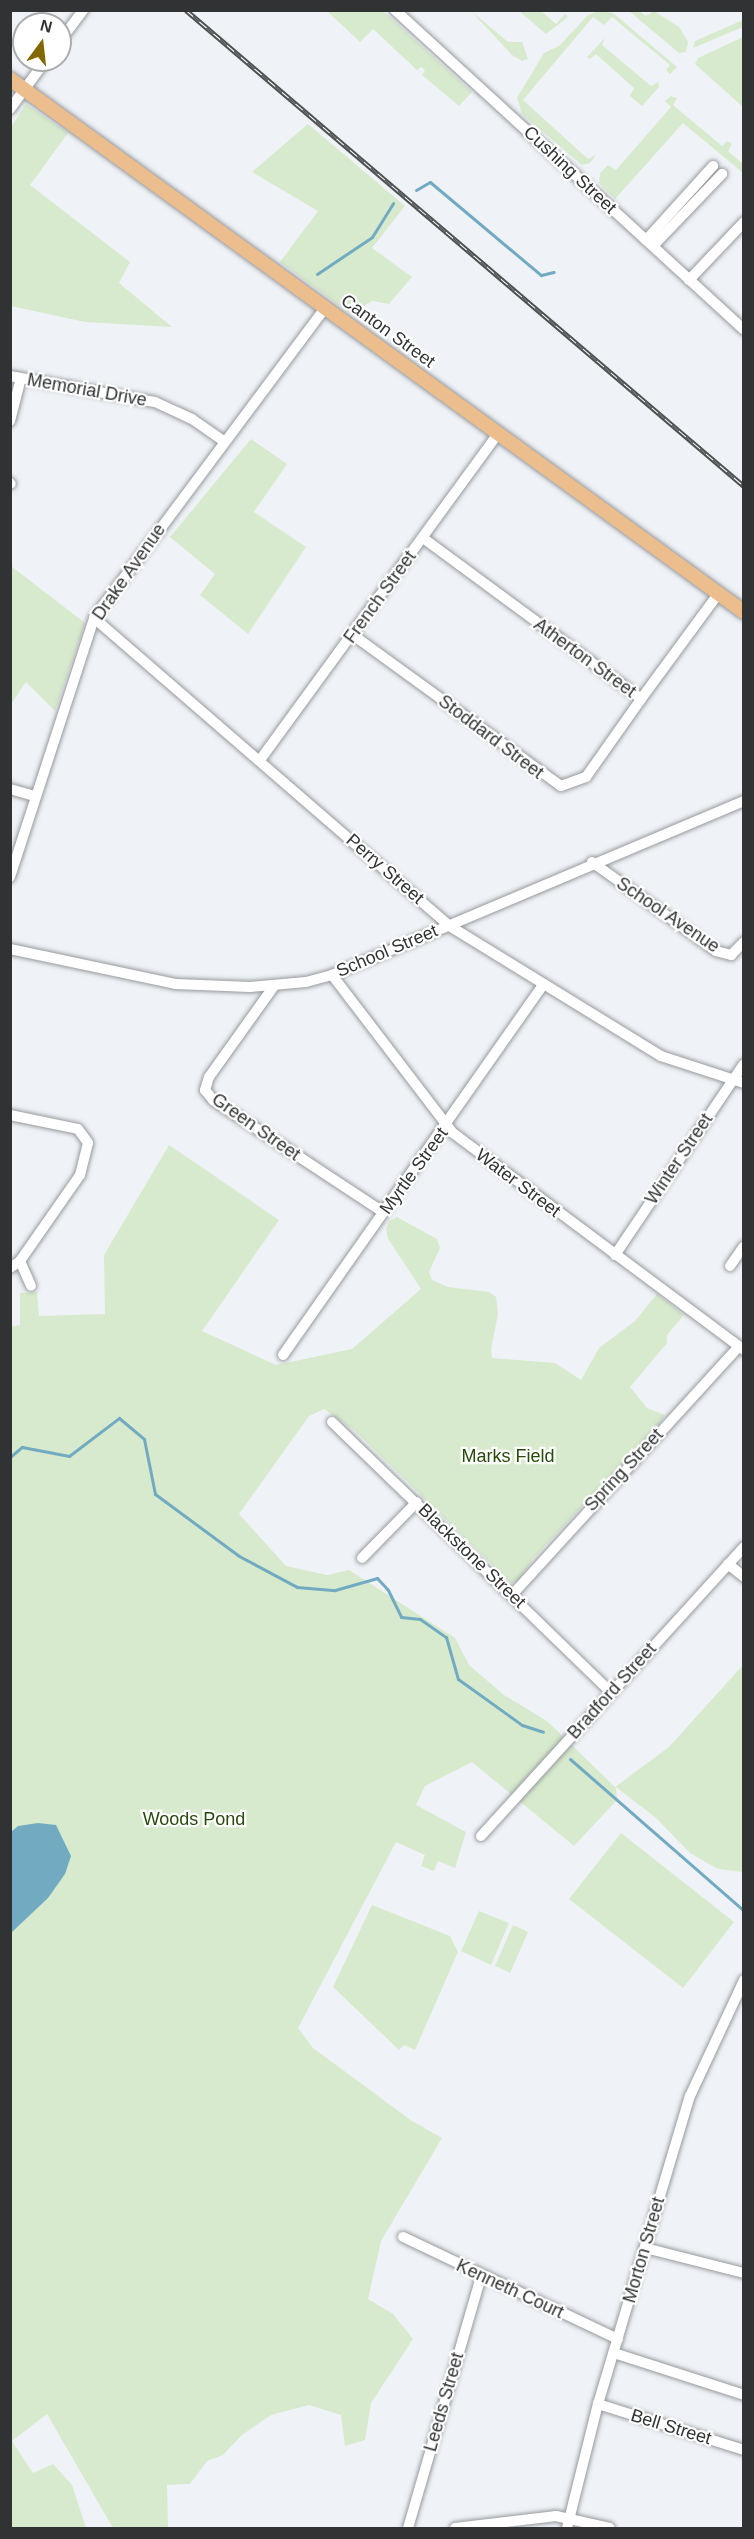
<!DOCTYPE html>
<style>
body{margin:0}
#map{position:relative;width:754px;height:2539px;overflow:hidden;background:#eff3f7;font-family:Arial,sans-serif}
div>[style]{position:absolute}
.green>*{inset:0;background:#d7eacd}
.water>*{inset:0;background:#72abc1}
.stream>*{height:3px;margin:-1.5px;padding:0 1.5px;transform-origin:1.5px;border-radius:1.5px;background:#72abc1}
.roads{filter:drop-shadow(0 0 2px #979a9e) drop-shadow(0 0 2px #979a9e)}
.minor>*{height:10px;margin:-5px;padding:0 5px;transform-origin:5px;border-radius:5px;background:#fff}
.major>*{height:14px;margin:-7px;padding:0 7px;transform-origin:7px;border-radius:7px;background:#ecbe8e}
.rail>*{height:5px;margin-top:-2.5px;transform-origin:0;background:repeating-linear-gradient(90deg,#fff 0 9px,#4d4f50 0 18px);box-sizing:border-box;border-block:2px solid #4d4f50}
span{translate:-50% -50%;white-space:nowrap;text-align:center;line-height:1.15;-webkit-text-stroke:4.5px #fff;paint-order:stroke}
.street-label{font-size:18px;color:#303233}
.park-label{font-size:18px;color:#264a0b}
.frame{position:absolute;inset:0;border:12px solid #303233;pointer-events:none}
.north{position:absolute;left:12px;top:12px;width:60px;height:60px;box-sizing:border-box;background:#fff;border:2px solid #acadad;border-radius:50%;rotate:15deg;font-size:16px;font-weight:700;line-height:24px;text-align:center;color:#303233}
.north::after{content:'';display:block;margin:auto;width:21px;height:27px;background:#836801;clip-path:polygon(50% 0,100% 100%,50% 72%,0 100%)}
</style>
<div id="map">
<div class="green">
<div style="clip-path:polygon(327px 11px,383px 11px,472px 92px,459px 106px,422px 75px,425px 70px,421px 67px,417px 70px,373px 29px,360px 42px)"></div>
<div style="clip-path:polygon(471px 11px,508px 42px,522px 42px,528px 59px,522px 61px,512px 55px)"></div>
<div style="clip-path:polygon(519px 11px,541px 11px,556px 24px,565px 14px,568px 17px,546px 34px)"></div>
<div style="clip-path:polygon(598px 11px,613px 13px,677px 67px,670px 74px,666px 70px,670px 65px,612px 17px,604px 25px,593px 17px,523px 100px,588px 159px,596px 155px,590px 163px,582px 165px,522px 114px,517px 98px,544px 53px,559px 46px,588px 15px)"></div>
<div style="clip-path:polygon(629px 11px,639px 11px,646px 16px,654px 11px,679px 27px,688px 42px,686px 52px,679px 53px)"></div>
<div style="clip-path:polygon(743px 20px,743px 27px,693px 48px,695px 41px)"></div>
<div style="clip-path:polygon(743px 37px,743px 107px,695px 64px,698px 58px)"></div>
<div style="clip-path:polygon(605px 38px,602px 45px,651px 86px,658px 82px,659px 87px,642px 106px,630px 96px,634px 88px,596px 54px,590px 59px,587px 57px)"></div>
<div style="clip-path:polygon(671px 96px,677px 98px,673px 105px,722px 146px,727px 141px,732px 144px,728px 151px,743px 164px,743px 173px,683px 123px,615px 199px,599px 183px,600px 173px,608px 165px,616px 170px,671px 107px,665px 101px)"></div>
<div style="clip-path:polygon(26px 104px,68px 133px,30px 185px,130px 262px,119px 283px,172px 327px,85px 322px,11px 306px,11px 127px)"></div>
<div style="clip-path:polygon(308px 124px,405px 206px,372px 248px,412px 277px,389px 304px,372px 301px,351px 314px,280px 262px,318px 211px,252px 172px)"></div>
<div style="clip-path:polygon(251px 439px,287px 464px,254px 512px,306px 547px,248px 634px,200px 595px,215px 574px,170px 537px)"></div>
<div style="clip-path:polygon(11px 566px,85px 623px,55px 711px,26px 682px,11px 704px)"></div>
<div style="clip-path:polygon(169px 1145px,279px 1220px,202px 1331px,276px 1365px,352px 1349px,421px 1289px,388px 1239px,386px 1229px,389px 1221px,397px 1217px,437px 1239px,440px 1248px,429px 1272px,432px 1280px,448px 1287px,489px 1292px,496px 1297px,498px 1314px,491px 1349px,492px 1358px,555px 1363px,581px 1380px,599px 1348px,635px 1321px,657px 1294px,684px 1315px,667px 1335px,667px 1343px,630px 1387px,647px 1408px,665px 1415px,660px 1423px,533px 1559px,518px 1581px,511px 1583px,354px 1430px,324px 1409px,309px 1416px,239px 1514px,286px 1566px,327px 1575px,349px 1570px,455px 1638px,469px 1665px,504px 1695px,547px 1721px,615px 1787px,669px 1747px,743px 1665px,743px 1872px,718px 1869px,690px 1853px,656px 1818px,616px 1787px,617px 1800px,574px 1846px,472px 1762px,425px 1786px,416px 1805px,466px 1832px,455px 1868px,438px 1861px,434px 1871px,421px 1866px,425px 1855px,396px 1842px,298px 2028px,313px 2048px,412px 2121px,442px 2138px,381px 2241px,368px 2299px,393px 2314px,413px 2339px,371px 2403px,365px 2440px,345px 2446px,341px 2415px,309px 2405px,271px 2415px,242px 2435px,223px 2455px,207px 2461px,190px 2484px,167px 2485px,168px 2528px,113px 2528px,47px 2414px,12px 2441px,33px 2473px,53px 2464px,72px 2485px,86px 2528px,11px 2528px,10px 1327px,20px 1325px,20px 1293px,37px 1292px,39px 1316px,105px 1314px,104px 1255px)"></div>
<div style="clip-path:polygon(621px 1833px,734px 1922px,683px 1988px,569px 1899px)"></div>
<div style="clip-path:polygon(372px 1905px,450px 1936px,458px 1952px,415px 2050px,404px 2045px,399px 2050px,333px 1987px)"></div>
<div style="clip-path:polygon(479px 1911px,509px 1923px,491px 1965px,461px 1951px)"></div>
<div style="clip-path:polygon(513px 1925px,528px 1932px,510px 1973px,495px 1966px)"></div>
</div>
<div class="water">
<div style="clip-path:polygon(38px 1823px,56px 1825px,71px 1856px,65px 1874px,48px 1898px,11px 1933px,11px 1832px,18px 1826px)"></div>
</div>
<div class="stream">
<div style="left:416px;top:190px;width:16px;rotate:-30deg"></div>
<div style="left:430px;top:182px;width:145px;rotate:40deg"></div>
<div style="left:541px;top:275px;width:13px;rotate:-13deg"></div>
<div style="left:317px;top:274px;width:66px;rotate:-33.9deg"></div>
<div style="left:372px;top:237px;width:40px;rotate:-58deg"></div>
<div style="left:10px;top:1457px;width:16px;rotate:-40deg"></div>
<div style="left:22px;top:1447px;width:48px;rotate:10.8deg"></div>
<div style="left:69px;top:1456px;width:63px;rotate:-37.2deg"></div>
<div style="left:119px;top:1418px;width:33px;rotate:40deg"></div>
<div style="left:144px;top:1439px;width:56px;rotate:78.7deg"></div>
<div style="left:155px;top:1494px;width:104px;rotate:36.4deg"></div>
<div style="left:239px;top:1556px;width:66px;rotate:28.1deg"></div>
<div style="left:297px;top:1587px;width:38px;rotate:5deg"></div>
<div style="left:335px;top:1590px;width:44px;rotate:-15.9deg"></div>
<div style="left:377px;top:1578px;width:16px;rotate:47deg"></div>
<div style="left:388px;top:1590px;width:30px;rotate:64deg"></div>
<div style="left:401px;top:1617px;width:19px;rotate:6deg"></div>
<div style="left:420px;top:1619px;width:32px;rotate:35deg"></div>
<div style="left:446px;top:1637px;width:44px;rotate:74.1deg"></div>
<div style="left:458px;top:1679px;width:79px;rotate:35.7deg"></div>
<div style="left:522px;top:1725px;width:22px;rotate:18deg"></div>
<div style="left:570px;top:1759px;width:231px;rotate:41.1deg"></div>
</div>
<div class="roads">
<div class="minor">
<div style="left:395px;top:10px;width:473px;rotate:42.5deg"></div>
<div style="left:60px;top:41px;width:39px;rotate:-53deg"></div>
<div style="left:10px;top:109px;width:61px;rotate:-53.7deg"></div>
<div style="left:646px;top:240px;width:100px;rotate:-47.8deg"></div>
<div style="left:653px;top:246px;width:100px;rotate:-46.2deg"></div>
<div style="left:689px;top:280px;width:80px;rotate:-46.5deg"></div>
<div style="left:10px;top:376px;width:147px;rotate:10.2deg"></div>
<div style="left:155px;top:402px;width:41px;rotate:24.7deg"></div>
<div style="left:192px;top:419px;width:40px;rotate:34.9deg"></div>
<div style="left:10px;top:421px;width:44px;rotate:-75.7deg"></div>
<div style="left:10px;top:483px;width:1px;rotate:45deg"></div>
<div style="left:423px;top:538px;width:271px;rotate:36.4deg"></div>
<div style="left:641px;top:699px;width:130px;rotate:-53.7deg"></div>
<div style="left:94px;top:618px;width:469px;rotate:40.9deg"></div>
<div style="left:448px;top:925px;width:250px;rotate:31.6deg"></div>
<div style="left:661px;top:1056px;width:87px;rotate:18deg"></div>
<div style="left:353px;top:635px;width:257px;rotate:36deg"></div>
<div style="left:561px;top:786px;width:27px;rotate:-20deg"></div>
<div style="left:586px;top:777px;width:95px;rotate:-54.8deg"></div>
<div style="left:260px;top:760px;width:404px;rotate:-53.9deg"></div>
<div style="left:10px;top:789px;width:26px;rotate:16deg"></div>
<div style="left:592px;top:862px;width:153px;rotate:35.7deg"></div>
<div style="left:716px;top:951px;width:16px;rotate:15deg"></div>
<div style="left:731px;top:955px;width:18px;rotate:-45deg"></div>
<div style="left:10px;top:877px;width:272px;rotate:-72deg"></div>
<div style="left:94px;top:618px;width:387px;rotate:-53.3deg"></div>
<div style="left:10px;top:949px;width:170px;rotate:11.9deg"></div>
<div style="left:176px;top:984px;width:74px;rotate:2.3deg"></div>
<div style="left:250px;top:987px;width:56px;rotate:-5.1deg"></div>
<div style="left:306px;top:982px;width:27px;rotate:-15deg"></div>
<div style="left:332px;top:975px;width:447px;rotate:-22.9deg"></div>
<div style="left:332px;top:975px;width:199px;rotate:52.6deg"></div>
<div style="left:453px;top:1133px;width:363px;rotate:36.7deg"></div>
<div style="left:274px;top:986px;width:112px;rotate:125.5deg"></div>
<div style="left:209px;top:1077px;width:14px;rotate:107deg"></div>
<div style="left:205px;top:1090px;width:13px;rotate:51deg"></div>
<div style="left:213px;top:1100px;width:204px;rotate:33.4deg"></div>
<div style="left:10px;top:1115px;width:69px;rotate:11.6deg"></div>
<div style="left:78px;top:1129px;width:17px;rotate:54deg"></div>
<div style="left:88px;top:1143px;width:33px;rotate:104deg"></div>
<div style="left:80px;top:1175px;width:105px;rotate:124.9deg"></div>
<div style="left:20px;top:1261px;width:12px;rotate:145deg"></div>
<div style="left:615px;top:1255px;width:230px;rotate:-56deg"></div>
<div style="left:20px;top:1261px;width:27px;rotate:66deg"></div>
<div style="left:730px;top:1266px;width:24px;rotate:-55deg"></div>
<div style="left:283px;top:1355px;width:452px;rotate:-54.9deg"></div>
<div style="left:332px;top:1422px;width:388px;rotate:44.1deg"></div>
<div style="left:362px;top:1558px;width:78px;rotate:-45.5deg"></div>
<div style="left:728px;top:1564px;width:21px;rotate:39deg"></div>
<div style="left:512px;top:1595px;width:337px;rotate:-47.6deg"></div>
<div style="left:481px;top:1836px;width:391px;rotate:-47.7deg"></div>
<div style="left:403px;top:2237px;width:238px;rotate:25.4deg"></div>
<div style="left:645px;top:2248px;width:102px;rotate:14.2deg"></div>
<div style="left:614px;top:2353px;width:137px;rotate:17.9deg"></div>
<div style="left:598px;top:2404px;width:153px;rotate:17.5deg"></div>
<div style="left:408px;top:2528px;width:262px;rotate:-73.8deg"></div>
<div style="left:455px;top:2528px;width:102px;rotate:-6.8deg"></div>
<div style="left:556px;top:2516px;width:55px;rotate:12.5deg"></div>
<div style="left:567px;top:2528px;width:128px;rotate:-76deg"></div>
<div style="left:598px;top:2404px;width:321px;rotate:-73.4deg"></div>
<div style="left:690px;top:2096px;width:128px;rotate:-65deg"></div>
</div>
<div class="major">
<div style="left:10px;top:79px;width:907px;rotate:35.99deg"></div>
</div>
</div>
<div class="rail">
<div style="left:186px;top:10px;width:733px;rotate:40.47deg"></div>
</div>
<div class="street-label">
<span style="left:570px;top:170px;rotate:43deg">Cushing Street</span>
<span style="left:388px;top:331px;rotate:36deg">Canton Street</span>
<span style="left:87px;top:390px;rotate:10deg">Memorial Drive</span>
<span style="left:129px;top:572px;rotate:-55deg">Drake Avenue</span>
<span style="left:380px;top:597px;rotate:-54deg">French Street</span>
<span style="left:585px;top:658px;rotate:36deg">Atherton Street</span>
<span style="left:491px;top:737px;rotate:37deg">Stoddard Street</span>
<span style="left:385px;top:869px;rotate:41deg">Perry Street</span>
<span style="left:668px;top:915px;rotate:34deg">School Avenue</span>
<span style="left:387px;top:951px;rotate:-23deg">School Street</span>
<span style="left:256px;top:1127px;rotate:35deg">Green Street</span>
<span style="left:679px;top:1159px;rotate:-56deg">Winter Street</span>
<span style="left:414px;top:1171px;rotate:-54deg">Myrtle Street</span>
<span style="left:518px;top:1183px;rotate:37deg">Water Street</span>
<span style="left:624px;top:1470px;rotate:-47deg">Spring Street</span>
<span style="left:472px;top:1556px;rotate:44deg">Blackstone Street</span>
<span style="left:612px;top:1691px;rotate:-48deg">Bradford Street</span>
<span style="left:644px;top:2250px;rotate:-74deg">Morton Street</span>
<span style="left:510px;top:2289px;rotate:25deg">Kenneth Court</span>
<span style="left:444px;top:2402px;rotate:-74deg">Leeds Street</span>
<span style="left:671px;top:2427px;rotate:17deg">Bell Street</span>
</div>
<div class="park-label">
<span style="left:508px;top:1456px">Marks Field</span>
<span style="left:194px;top:1819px">Woods Pond</span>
</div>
<div class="frame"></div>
<div class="north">N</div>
</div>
